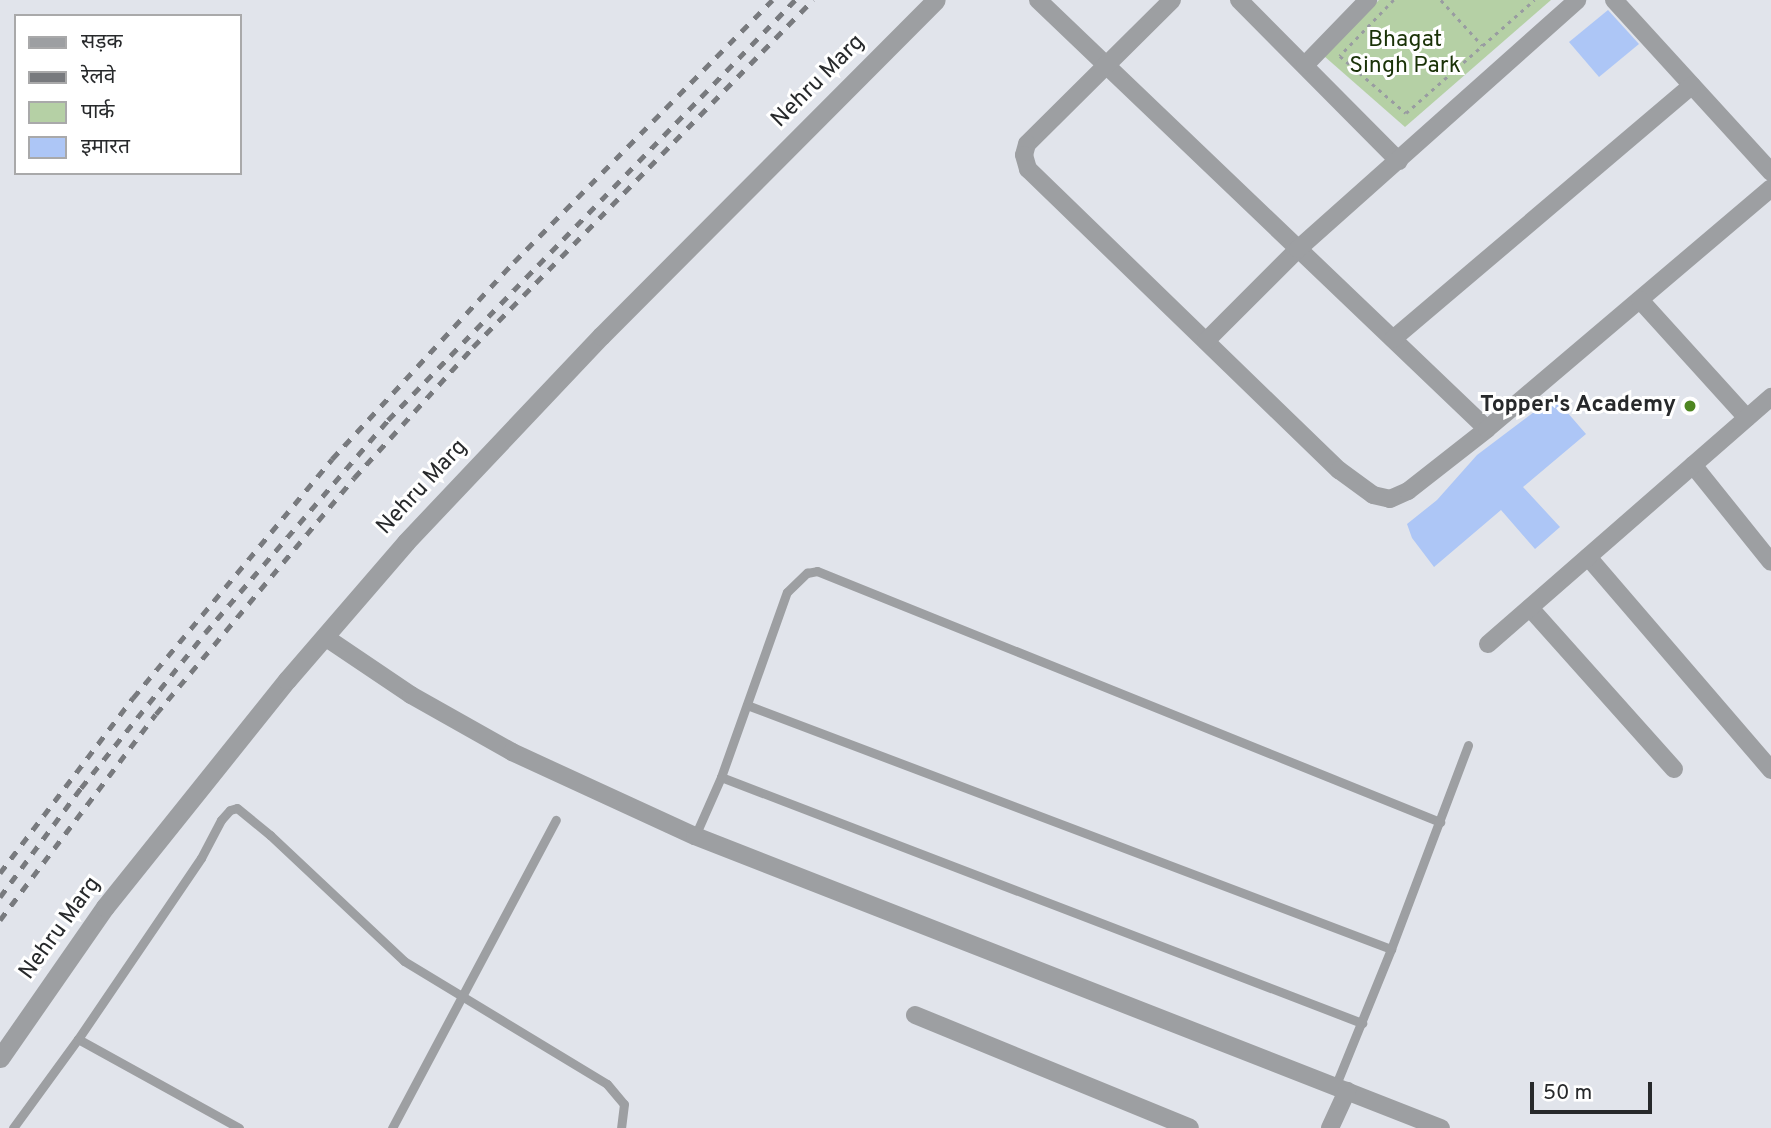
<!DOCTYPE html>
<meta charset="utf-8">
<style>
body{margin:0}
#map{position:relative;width:1771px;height:1128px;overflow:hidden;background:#e1e4eb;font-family:Overpass,"Noto Sans Devanagari",sans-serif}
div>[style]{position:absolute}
.green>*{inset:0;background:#b5d0a5}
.building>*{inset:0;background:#adc6f6}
.path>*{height:2.5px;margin-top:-1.25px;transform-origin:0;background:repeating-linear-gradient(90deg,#999ca1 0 3.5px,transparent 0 8.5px)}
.service>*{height:9px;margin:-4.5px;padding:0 4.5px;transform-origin:4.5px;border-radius:4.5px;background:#9d9fa2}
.minor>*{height:18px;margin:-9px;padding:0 9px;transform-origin:9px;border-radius:9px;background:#9d9fa2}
.tertiary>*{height:19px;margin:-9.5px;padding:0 9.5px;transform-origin:9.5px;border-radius:9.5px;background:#9d9fa2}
.rail>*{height:5px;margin-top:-2.5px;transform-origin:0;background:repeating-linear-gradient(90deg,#787a7e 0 9px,transparent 0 18px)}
.dots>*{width:19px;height:19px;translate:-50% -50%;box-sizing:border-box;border:4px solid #fff;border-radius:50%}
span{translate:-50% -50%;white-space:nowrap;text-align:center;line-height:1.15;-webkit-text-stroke:6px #fff;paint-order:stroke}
.park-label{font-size:23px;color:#1a3207}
.street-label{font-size:23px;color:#27292b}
.poi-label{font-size:23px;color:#27292b;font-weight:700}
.right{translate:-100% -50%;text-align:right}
.legend{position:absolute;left:14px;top:14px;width:228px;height:161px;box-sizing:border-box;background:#fff;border:2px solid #a9a9aa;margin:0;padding:9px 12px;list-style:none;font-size:21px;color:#27292b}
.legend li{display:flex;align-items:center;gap:14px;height:35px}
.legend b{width:35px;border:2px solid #a9a9aa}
.scale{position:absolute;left:1530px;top:1082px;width:122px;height:32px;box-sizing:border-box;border:4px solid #27292b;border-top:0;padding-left:9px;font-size:21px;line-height:24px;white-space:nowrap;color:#27292b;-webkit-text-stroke:5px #fff;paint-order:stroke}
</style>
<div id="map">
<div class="green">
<div style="clip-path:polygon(1379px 0,1551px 0,1405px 127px,1324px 56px)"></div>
</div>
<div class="building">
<div style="clip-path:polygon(1608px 10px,1639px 44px,1599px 77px,1569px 42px)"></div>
<div style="clip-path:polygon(1554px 397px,1586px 434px,1523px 487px,1560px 527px,1535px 549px,1501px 510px,1434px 567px,1412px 538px,1407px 524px,1437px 500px,1477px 455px)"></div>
</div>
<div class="path">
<div style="left:1394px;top:0;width:78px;rotate:134deg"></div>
<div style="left:1340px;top:56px;width:87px;rotate:40.8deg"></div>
<div style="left:1406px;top:113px;width:171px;rotate:-41.4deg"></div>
<div style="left:1441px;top:0;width:61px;rotate:47.7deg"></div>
</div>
<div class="service">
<div style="left:747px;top:705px;width:689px;rotate:20.75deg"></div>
<div style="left:721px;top:777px;width:687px;rotate:21deg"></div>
<div style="left:695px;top:836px;width:64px;rotate:-66.2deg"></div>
<div style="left:721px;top:777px;width:196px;rotate:-70.4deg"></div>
<div style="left:787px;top:592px;width:28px;rotate:-44deg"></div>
<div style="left:807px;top:573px;width:10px;rotate:-11deg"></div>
<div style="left:817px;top:571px;width:672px;rotate:21.94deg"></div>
<div style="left:78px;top:1039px;width:184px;rotate:28.9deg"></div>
<div style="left:1335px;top:1087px;width:149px;rotate:-67.9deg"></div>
<div style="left:1391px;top:949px;width:218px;rotate:-69.3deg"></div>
<div style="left:13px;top:1128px;width:110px;rotate:-53.9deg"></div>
<div style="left:78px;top:1039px;width:219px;rotate:-55.8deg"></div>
<div style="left:201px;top:858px;width:43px;rotate:-62.2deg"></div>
<div style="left:221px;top:820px;width:13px;rotate:-48deg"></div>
<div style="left:230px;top:810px;width:7px;rotate:-16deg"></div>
<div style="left:237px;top:808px;width:43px;rotate:39.3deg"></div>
<div style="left:270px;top:835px;width:184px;rotate:43.2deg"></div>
<div style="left:404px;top:961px;width:237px;rotate:31.2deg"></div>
<div style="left:607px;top:1084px;width:26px;rotate:50deg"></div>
<div style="left:624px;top:1104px;width:24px;rotate:97deg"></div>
<div style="left:392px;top:1128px;width:349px;rotate:-62deg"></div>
</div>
<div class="minor">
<div style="left:1038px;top:0;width:621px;rotate:43.7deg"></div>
<div style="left:1172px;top:0;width:204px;rotate:135.2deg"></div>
<div style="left:1027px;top:144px;width:11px;rotate:105deg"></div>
<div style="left:1024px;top:155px;width:15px;rotate:74deg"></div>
<div style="left:1028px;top:169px;width:433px;rotate:44.1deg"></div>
<div style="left:1339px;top:470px;width:42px;rotate:36.3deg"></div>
<div style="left:1373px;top:495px;width:17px;rotate:13deg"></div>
<div style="left:1390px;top:499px;width:20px;rotate:-24deg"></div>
<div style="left:1408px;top:491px;width:100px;rotate:-38.1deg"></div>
<div style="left:1487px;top:429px;width:372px;rotate:-40.3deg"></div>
<div style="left:1239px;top:0;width:227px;rotate:45.2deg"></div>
<div style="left:1614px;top:0;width:233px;rotate:47.6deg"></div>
<div style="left:1305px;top:65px;width:91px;rotate:-45.9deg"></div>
<div style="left:1640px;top:300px;width:159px;rotate:47.8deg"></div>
<div style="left:1393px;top:339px;width:392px;rotate:-40.3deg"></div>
<div style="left:1206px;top:341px;width:130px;rotate:-45deg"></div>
<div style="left:1298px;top:249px;width:374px;rotate:-41.7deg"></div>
<div style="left:1693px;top:465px;width:124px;rotate:51.2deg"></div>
<div style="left:1588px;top:557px;width:281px;rotate:49.3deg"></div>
<div style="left:1530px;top:608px;width:216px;rotate:48.2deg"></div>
<div style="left:325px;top:637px;width:104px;rotate:34deg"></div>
<div style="left:411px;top:695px;width:116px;rotate:29.4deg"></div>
<div style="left:512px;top:752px;width:201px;rotate:24.7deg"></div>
<div style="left:695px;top:836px;width:801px;rotate:21.38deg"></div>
<div style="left:1488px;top:644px;width:376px;rotate:-41.1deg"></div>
<div style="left:915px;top:1015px;width:297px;rotate:22.3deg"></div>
<div style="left:1330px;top:1128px;width:41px;rotate:-65.3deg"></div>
</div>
<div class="tertiary">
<div style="left:0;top:1058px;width:184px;rotate:-55.2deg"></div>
<div style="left:105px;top:907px;width:291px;rotate:-51.3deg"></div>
<div style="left:287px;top:680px;width:182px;rotate:-49.2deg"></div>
<div style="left:406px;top:542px;width:284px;rotate:-46.6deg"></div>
<div style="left:601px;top:336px;width:474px;rotate:-45.1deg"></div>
</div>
<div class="rail">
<div style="left:0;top:873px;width:220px;rotate:-52.8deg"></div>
<div style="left:133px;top:698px;width:311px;rotate:-50.2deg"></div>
<div style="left:332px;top:459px;width:268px;rotate:-47.3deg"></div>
<div style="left:514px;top:262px;width:368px;rotate:-45.4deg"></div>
<div style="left:0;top:897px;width:136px;rotate:-53.4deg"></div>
<div style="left:81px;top:788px;width:198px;rotate:-51.3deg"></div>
<div style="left:205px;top:633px;width:281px;rotate:-49.3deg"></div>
<div style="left:388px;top:420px;width:585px;rotate:-45.9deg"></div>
<div style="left:0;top:920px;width:258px;rotate:-52.9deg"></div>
<div style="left:156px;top:714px;width:308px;rotate:-50deg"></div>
<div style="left:354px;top:478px;width:177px;rotate:-47.7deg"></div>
<div style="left:473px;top:347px;width:486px;rotate:-45.6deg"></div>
</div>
<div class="dots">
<div style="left:1690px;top:406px;background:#4e8621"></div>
</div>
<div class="park-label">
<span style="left:1405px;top:54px">Bhagat<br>Singh Park</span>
</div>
<div class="street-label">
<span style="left:819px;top:82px;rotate:-45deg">Nehru Marg</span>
<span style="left:423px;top:488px;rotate:-47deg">Nehru Marg</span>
<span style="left:61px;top:929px;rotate:-54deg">Nehru Marg</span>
</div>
<div class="poi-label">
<span class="right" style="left:1676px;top:406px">Topper's Academy</span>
</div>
<ul class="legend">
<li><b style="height:9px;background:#9d9fa2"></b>सड़क</li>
<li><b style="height:9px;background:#787a7e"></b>रेलवे</li>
<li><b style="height:19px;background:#b5d0a5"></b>पार्क</li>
<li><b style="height:19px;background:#adc6f6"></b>इमारत</li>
</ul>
<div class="scale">50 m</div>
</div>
